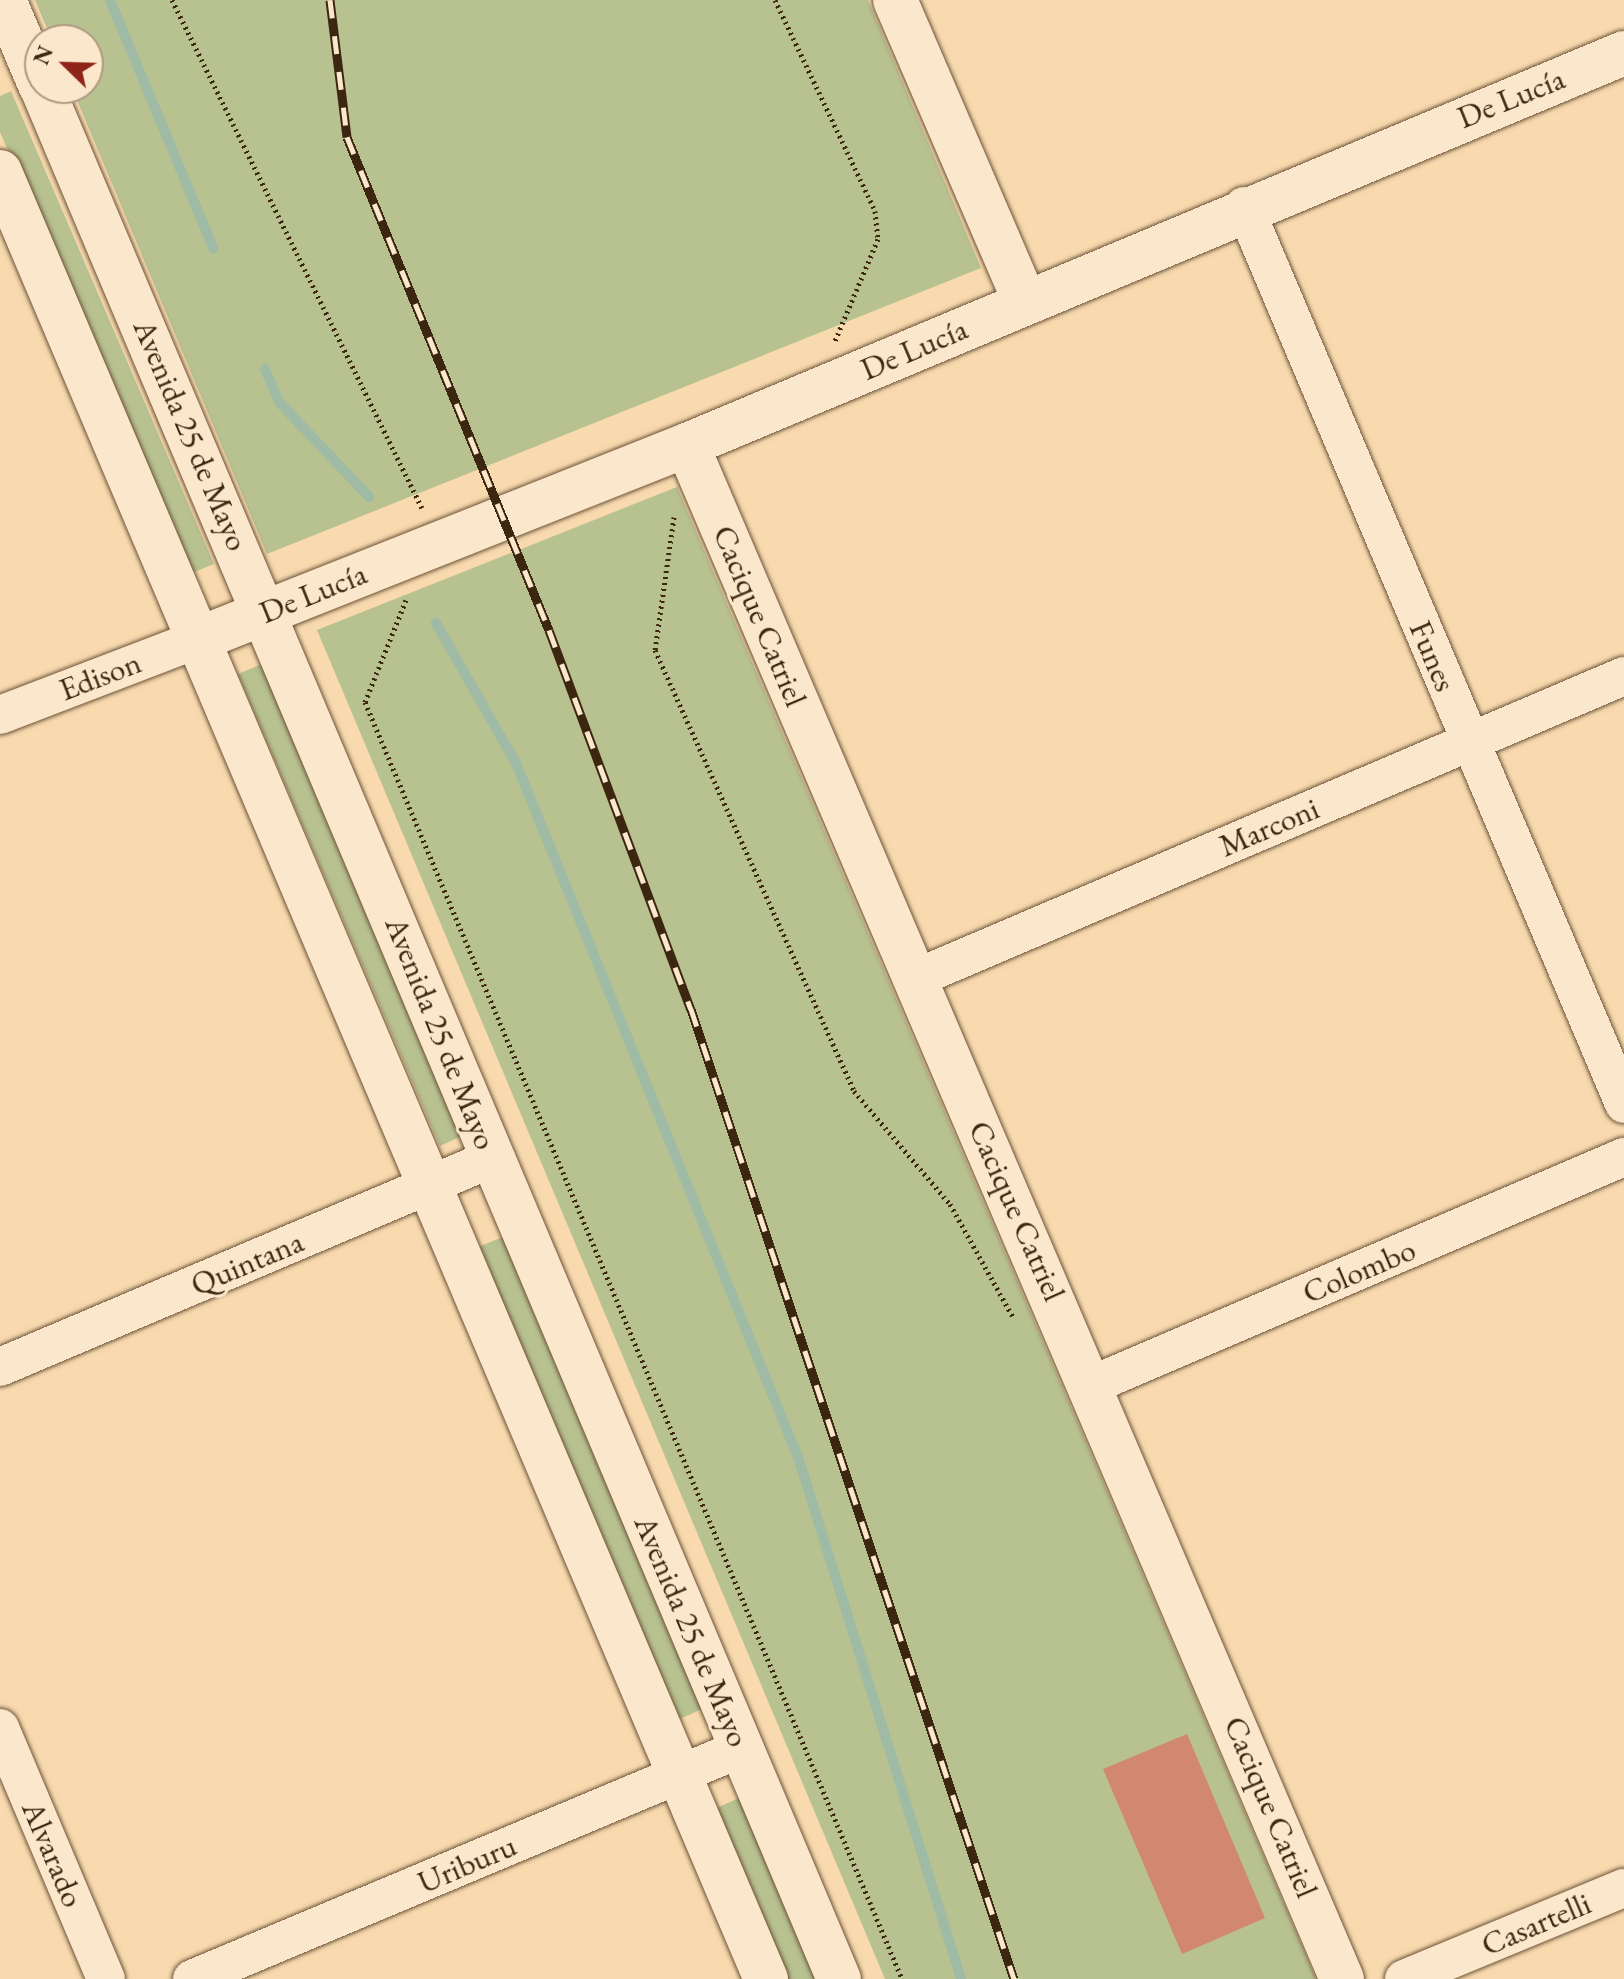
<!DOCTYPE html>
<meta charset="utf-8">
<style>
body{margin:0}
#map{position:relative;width:1624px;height:1979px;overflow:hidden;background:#f9daaf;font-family:"EB Garamond",serif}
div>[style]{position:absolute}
.green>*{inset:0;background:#b8c190}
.stream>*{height:10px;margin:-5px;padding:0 5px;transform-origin:5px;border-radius:5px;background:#9fbba6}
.building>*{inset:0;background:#d2876f}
.path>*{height:5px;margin-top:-2.5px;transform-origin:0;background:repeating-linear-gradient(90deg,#3d2610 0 2px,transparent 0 6px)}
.roads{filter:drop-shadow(0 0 2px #6c5338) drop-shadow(0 0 2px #6c5338)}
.street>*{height:38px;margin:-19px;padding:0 19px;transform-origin:19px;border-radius:19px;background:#fbe7cb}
.secondary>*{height:44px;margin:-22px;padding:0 22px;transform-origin:22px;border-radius:22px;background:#fbe7cb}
.rail>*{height:9px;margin-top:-4.5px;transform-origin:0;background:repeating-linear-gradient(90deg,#fbe7cb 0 18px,#3d2610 0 36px);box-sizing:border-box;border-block:2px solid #3d2610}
span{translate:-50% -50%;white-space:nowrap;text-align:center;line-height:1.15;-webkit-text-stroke:6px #fbe7cb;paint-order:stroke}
.street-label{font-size:32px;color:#3d2610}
.north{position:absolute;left:24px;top:24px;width:80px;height:80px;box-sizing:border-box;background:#fbe7cb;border:2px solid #af9a80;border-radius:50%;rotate:293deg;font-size:22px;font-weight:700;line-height:32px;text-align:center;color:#3d2610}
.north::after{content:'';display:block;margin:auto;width:28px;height:36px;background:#8f2418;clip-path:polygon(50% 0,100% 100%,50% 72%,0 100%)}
</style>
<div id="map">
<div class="green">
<div style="clip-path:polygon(35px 0,868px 0,981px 268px,267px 554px,72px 88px,88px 88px,88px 40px,52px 40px)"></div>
<div style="clip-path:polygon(11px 91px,214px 564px,189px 574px,0 132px,0 96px)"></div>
<div style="clip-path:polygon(677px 487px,1316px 1979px,885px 1979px,317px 630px)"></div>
<div style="clip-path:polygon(262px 664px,464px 1135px,440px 1146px,238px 674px)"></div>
<div style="clip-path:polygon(503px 1237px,704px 1708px,680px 1719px,478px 1247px)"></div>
<div style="clip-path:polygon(739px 1798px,817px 1979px,787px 1979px,714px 1809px)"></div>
</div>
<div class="stream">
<div style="left:110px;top:0;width:269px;rotate:67.4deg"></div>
<div style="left:265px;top:369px;width:36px;rotate:67deg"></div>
<div style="left:279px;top:402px;width:131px;rotate:46.5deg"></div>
<div style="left:436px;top:623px;width:161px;rotate:60.3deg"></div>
<div style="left:516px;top:763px;width:752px;rotate:67.9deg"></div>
<div style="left:799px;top:1460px;width:544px;rotate:72.66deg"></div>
</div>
<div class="building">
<div style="clip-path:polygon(1187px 1734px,1265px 1918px,1182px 1954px,1103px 1769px)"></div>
</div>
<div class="path">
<div style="left:172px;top:0;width:566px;rotate:63.8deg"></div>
<div style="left:775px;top:0;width:233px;rotate:64.6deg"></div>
<div style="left:875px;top:211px;width:28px;rotate:84deg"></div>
<div style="left:878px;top:239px;width:111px;rotate:112.9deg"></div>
<div style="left:674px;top:517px;width:134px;rotate:98.1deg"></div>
<div style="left:655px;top:650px;width:484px;rotate:65.7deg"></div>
<div style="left:854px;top:1091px;width:148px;rotate:49.7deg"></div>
<div style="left:950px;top:1204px;width:132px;rotate:60.9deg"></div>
<div style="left:406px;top:600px;width:110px;rotate:111.9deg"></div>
<div style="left:365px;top:702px;width:1385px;rotate:67.19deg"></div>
</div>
<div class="roads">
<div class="street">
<div style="left:1244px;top:206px;width:975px;rotate:67.06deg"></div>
<div style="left:0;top:715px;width:215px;rotate:-21deg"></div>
<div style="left:914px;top:979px;width:772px;rotate:-23.11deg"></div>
<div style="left:0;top:1367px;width:535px;rotate:-22.97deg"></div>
<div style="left:1094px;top:1384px;width:577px;rotate:-23.19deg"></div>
<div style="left:0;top:1728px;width:272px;rotate:67.1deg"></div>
<div style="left:192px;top:1979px;width:597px;rotate:-22.78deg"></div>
<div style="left:1404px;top:1979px;width:238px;rotate:-22.5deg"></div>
</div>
<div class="secondary">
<div style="left:4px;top:0;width:92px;rotate:67deg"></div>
<div style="left:895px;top:0;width:329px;rotate:66.7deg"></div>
<div style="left:42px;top:88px;width:2052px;rotate:67.15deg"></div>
<div style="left:0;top:172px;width:1963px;rotate:67.03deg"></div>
<div style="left:687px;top:445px;width:1668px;rotate:66.88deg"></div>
<div style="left:201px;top:638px;width:523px;rotate:-21.66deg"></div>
<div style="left:687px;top:445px;width:1016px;rotate:-22.7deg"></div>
</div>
</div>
<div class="rail">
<div style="left:330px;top:0;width:138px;rotate:82.9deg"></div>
<div style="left:347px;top:137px;width:533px;rotate:67.72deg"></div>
<div style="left:549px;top:630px;width:405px;rotate:69.5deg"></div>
<div style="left:691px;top:1009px;width:1022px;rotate:71.58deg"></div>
</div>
<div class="street-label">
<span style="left:1511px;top:98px;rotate:-22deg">De Lucía</span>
<span style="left:914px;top:349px;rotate:-23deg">De Lucía</span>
<span style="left:191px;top:435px;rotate:67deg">Avenida 25 de Mayo</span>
<span style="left:313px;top:593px;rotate:-22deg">De Lucía</span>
<span style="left:760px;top:616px;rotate:67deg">Cacique Catriel</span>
<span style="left:1433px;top:656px;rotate:67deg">Funes</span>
<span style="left:100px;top:676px;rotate:-21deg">Edison</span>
<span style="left:1269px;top:827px;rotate:-23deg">Marconi</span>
<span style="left:441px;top:1033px;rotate:68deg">Avenida 25 de Mayo</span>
<span style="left:1017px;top:1211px;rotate:66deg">Cacique Catriel</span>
<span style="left:247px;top:1263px;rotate:-23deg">Quintana</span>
<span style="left:1359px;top:1271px;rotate:-23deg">Colombo</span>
<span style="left:692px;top:1631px;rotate:67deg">Avenida 25 de Mayo</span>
<span style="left:1271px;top:1807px;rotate:67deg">Cacique Catriel</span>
<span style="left:53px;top:1854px;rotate:67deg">Alvarado</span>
<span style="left:467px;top:1864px;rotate:-23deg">Uriburu</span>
<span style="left:1536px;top:1924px;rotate:-23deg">Casartelli</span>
</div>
<div class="north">N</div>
</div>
